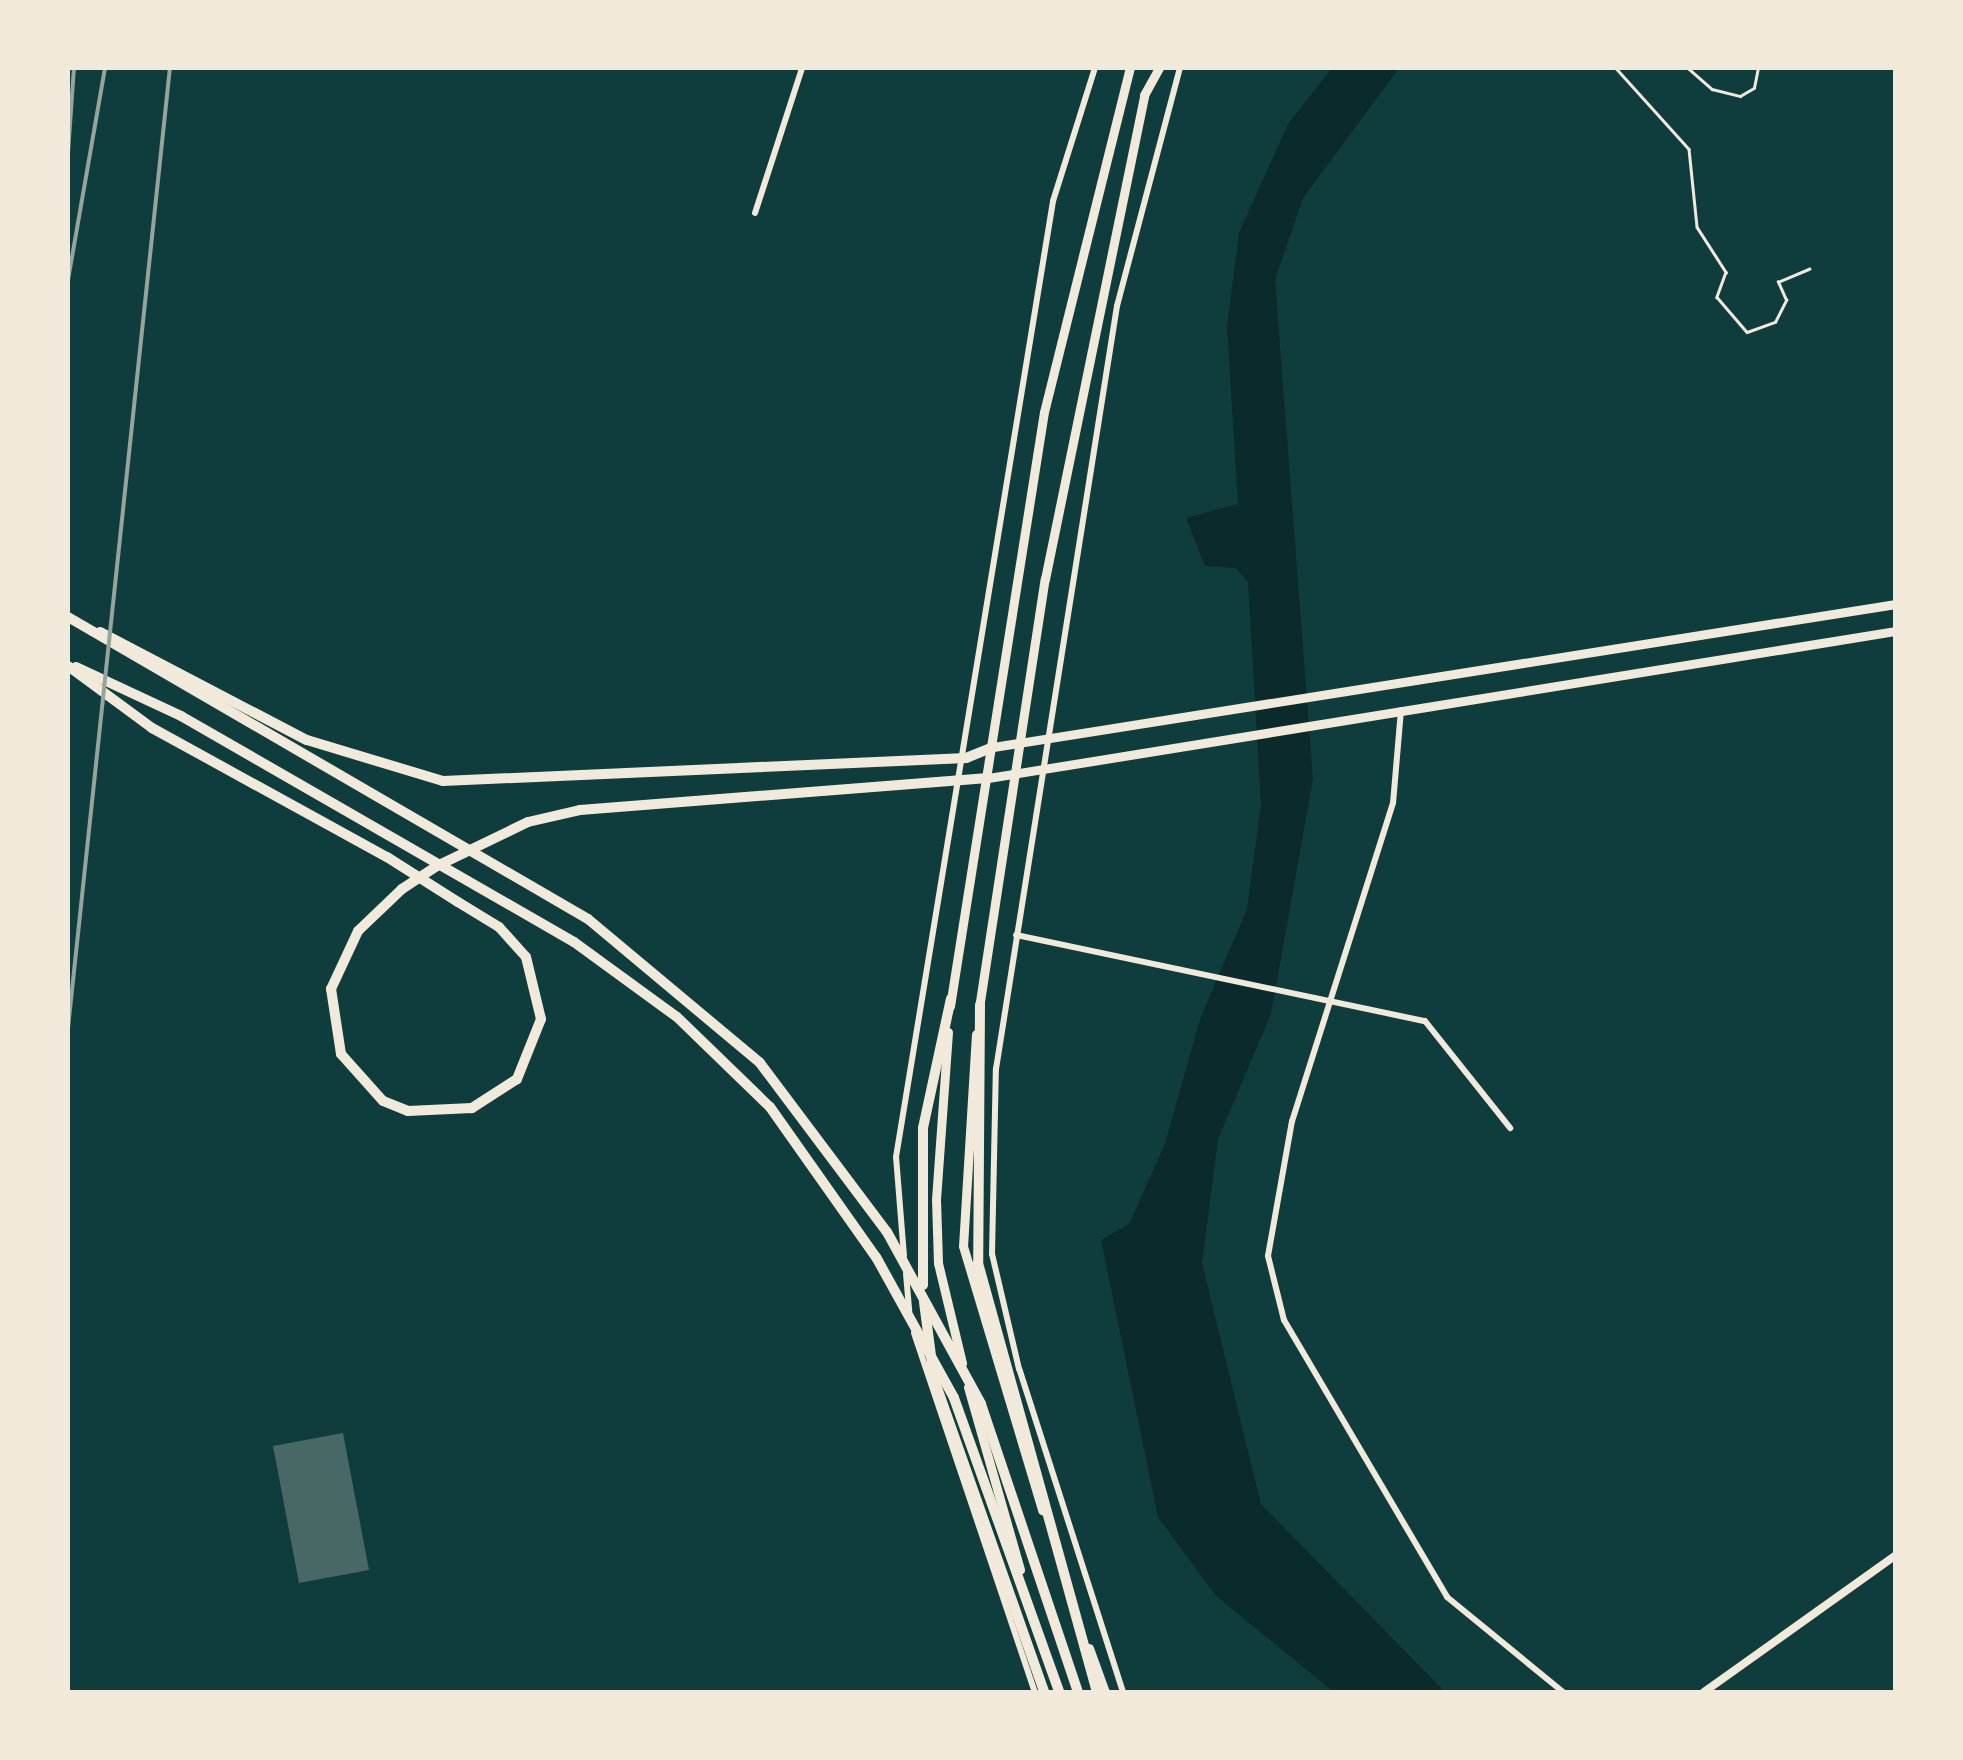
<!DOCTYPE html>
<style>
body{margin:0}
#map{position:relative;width:1963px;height:1760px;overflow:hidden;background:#0f3d3e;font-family:"IBM Plex Serif",serif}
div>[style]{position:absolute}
.water>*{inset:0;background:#0a2a2b}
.building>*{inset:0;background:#486865}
.path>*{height:2.5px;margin:-1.25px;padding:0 1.25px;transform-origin:1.25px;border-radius:1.25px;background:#f1e9da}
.minor>*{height:6px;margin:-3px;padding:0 3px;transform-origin:3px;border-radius:3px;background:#f1e9da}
.tertiary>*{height:8px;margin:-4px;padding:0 4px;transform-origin:4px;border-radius:4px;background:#f1e9da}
.primary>*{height:9px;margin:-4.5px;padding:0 4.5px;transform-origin:4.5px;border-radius:4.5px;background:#f1e9da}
.trunk>*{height:10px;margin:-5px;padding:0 5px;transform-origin:5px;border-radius:5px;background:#f1e9da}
.rail>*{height:4px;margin:-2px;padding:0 2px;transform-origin:2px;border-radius:2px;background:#97a49c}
span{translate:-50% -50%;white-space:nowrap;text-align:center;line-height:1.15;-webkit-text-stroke:9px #f1e9da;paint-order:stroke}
.frame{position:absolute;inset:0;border:70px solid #f1e9da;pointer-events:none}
</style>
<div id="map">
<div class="water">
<div style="clip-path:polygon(1332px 68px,1399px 68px,1303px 198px,1275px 280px,1313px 779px,1271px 1014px,1218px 1139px,1202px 1263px,1261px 1504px,1445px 1692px,1334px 1692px,1216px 1596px,1158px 1517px,1101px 1240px,1129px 1224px,1165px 1144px,1200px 1019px,1247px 909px,1261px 805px,1248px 582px,1236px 568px,1205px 566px,1186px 518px,1238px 504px,1227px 327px,1239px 233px,1288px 124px)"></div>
</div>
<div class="building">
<div style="clip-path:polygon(343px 1433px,369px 1570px,299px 1583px,273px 1446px)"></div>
</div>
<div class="path">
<div style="left:1616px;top:68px;width:109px;rotate:48deg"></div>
<div style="left:1689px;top:149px;width:78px;rotate:84.1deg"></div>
<div style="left:1697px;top:227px;width:54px;rotate:57.2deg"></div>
<div style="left:1726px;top:272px;width:27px;rotate:110deg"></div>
<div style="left:1717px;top:297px;width:46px;rotate:49.4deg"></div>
<div style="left:1747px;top:332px;width:30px;rotate:-20deg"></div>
<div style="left:1775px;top:322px;width:25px;rotate:-63deg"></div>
<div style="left:1786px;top:300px;width:20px;rotate:-114deg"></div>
<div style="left:1778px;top:282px;width:34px;rotate:-23deg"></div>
<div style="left:1688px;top:68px;width:32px;rotate:41deg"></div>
<div style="left:1712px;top:89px;width:29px;rotate:14deg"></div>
<div style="left:1740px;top:96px;width:16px;rotate:-30deg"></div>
<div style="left:1754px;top:88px;width:20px;rotate:-79deg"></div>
</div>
<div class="minor">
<div style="left:755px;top:213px;width:152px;rotate:-72deg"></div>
<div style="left:1401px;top:710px;width:93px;rotate:94.9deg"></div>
<div style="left:1393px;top:803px;width:334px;rotate:107.6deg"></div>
<div style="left:1292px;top:1121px;width:137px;rotate:100.1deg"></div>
<div style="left:1268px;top:1256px;width:66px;rotate:76deg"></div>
<div style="left:1284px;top:1320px;width:321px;rotate:59.5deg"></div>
<div style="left:1447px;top:1597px;width:150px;rotate:39.3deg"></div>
<div style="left:1016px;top:935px;width:418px;rotate:11.9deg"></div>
<div style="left:1425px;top:1021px;width:137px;rotate:51.5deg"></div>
<div style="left:904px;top:1256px;width:99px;rotate:-94.6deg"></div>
<div style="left:896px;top:1157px;width:969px;rotate:-80.67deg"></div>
<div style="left:1053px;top:201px;width:139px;rotate:-72.5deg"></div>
<div style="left:906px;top:1274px;width:37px;rotate:85deg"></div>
<div style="left:914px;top:1333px;width:379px;rotate:71.4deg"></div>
<div style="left:1123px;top:1692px;width:339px;rotate:-107.8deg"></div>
<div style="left:1019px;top:1369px;width:118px;rotate:-103.2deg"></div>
<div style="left:992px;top:1254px;width:185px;rotate:-88.8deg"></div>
<div style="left:996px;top:1069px;width:773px;rotate:-80.99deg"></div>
<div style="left:1117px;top:306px;width:246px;rotate:-75.2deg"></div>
</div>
<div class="tertiary">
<div style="left:1704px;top:1692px;width:236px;rotate:-35.5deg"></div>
</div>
<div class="primary">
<div style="left:993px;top:747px;width:914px;rotate:-9deg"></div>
<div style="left:988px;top:778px;width:920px;rotate:-9.2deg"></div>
<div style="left:950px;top:1006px;width:601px;rotate:-81.01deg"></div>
<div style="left:1044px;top:412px;width:355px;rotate:-76deg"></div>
<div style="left:979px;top:1008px;width:434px;rotate:-81.3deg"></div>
<div style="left:1045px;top:579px;width:494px;rotate:-78.4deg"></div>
<div style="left:1144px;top:95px;width:31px;rotate:-61deg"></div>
<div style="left:948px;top:1032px;width:167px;rotate:94.1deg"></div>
<div style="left:936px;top:1199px;width:64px;rotate:88.2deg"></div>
<div style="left:938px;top:1263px;width:103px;rotate:76.5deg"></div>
<div style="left:976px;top:1034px;width:212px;rotate:93.5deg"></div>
<div style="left:963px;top:1246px;width:276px;rotate:73.3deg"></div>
<div style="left:968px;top:1387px;width:190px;rotate:74.1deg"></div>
<div style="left:1089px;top:1648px;width:47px;rotate:70deg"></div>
</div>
<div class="trunk">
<div style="left:68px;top:617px;width:601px;rotate:30.15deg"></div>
<div style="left:588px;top:919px;width:224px;rotate:39.9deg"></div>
<div style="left:760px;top:1063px;width:211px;rotate:53.1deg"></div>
<div style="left:887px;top:1232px;width:196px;rotate:61.3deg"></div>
<div style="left:981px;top:1404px;width:304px;rotate:71.4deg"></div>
<div style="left:100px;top:632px;width:233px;rotate:27.6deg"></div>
<div style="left:307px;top:740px;width:142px;rotate:16.8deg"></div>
<div style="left:443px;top:781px;width:524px;rotate:-2.52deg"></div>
<div style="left:966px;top:758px;width:29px;rotate:-22deg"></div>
<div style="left:68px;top:666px;width:104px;rotate:36.4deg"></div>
<div style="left:152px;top:728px;width:268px;rotate:28.8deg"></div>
<div style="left:387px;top:857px;width:84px;rotate:32.4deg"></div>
<div style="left:458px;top:902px;width:48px;rotate:31.4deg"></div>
<div style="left:499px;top:927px;width:40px;rotate:48deg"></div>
<div style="left:526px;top:957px;width:64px;rotate:76.4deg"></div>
<div style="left:541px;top:1019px;width:65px;rotate:111.8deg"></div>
<div style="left:517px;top:1079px;width:54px;rotate:147.2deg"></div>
<div style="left:472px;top:1108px;width:64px;rotate:177.3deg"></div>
<div style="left:408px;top:1111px;width:27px;rotate:-158deg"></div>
<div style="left:383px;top:1101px;width:63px;rotate:-131.8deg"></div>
<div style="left:341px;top:1054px;width:66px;rotate:-98.7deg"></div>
<div style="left:331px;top:989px;width:64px;rotate:-65deg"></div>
<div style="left:358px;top:931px;width:61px;rotate:-43.7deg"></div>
<div style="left:402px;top:889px;width:42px;rotate:-33.3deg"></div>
<div style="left:437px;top:866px;width:101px;rotate:-25.8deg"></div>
<div style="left:528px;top:822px;width:53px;rotate:-13deg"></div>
<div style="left:580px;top:810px;width:409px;rotate:-4.5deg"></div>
<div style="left:76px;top:667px;width:116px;rotate:25deg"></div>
<div style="left:181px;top:716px;width:453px;rotate:29.9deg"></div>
<div style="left:574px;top:942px;width:127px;rotate:36.1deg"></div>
<div style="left:677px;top:1017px;width:129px;rotate:44.1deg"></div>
<div style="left:770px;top:1107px;width:184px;rotate:54.8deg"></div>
<div style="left:876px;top:1257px;width:161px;rotate:61deg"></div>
<div style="left:954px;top:1398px;width:312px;rotate:70.3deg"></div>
<div style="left:980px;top:1005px;width:258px;rotate:90.4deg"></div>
<div style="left:978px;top:1263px;width:445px;rotate:74.5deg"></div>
<div style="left:923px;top:1285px;width:157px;rotate:-90deg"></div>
<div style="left:923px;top:1128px;width:132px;rotate:-77.8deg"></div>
<div style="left:924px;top:1302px;width:78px;rotate:82.6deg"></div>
<div style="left:934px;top:1379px;width:332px;rotate:70.6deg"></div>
</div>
<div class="rail">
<div style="left:68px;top:153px;width:85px;rotate:-86deg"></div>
<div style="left:68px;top:280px;width:215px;rotate:-80.1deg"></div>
<div style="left:68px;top:1028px;width:965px;rotate:-83.94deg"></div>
</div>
<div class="frame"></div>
</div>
